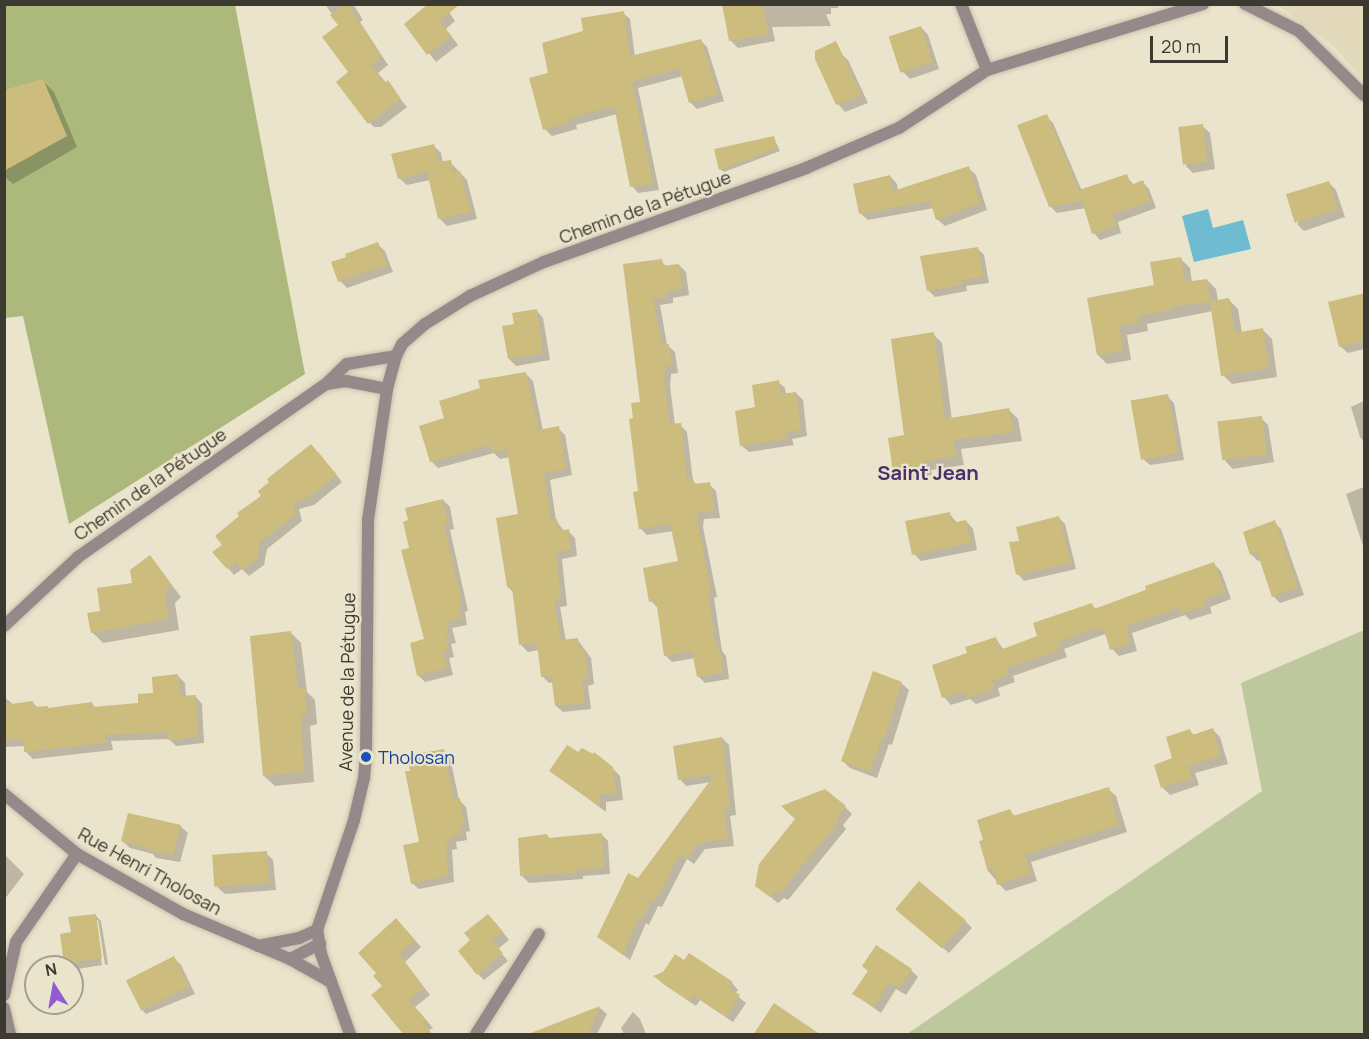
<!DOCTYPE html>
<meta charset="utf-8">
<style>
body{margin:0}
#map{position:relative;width:1369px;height:1039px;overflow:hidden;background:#ebe4cc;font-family:Manrope,sans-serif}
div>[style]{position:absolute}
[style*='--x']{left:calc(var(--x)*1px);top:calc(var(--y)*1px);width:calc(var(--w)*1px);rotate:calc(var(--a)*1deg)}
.built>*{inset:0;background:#e3dabb}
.green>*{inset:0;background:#bec89d}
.forest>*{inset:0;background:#acb87c}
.water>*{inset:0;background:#6fbbd2}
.shadow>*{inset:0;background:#0003}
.building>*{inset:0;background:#ccbc7e;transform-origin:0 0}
.roads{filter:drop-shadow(0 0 2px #c8c2ad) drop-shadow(0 0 2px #c8c2ad)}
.street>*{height:12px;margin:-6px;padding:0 6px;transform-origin:6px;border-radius:6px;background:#95898a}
.dots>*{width:16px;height:16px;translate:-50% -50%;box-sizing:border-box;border:3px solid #ebe4cc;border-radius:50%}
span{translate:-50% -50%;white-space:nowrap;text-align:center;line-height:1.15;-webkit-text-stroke:4.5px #ebe4cc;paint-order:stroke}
.street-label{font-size:18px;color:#3c3930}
.transit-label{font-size:18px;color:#164399}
.left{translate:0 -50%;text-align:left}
.neighbourhood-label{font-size:20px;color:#48306b;font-weight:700}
.frame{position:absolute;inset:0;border:6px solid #3c3930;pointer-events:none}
.north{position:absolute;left:24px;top:955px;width:60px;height:60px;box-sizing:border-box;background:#ebe4cc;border:2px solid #a5a08e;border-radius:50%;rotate:349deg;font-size:16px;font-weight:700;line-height:24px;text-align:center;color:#3c3930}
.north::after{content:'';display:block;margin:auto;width:21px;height:27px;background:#8f5cd4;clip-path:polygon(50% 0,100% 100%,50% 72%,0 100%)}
.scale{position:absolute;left:1150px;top:36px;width:78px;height:27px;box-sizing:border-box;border:3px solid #3c3930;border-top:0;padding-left:8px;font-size:18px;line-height:21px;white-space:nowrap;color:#3c3930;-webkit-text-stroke:4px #ebe4cc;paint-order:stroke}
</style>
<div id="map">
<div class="built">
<i style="clip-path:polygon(1278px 5px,1364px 5px,1364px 80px,1332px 45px)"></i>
</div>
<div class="green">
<i style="clip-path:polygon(1364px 630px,1364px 1034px,907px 1034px,1262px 791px,1241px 683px)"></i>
</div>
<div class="forest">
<i style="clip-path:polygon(4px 5px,235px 5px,305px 374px,69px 524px,23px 316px,5px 318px)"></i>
</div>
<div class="water">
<i style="clip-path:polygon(1208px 209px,1213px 228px,1243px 220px,1251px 249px,1194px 262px,1182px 216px)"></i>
</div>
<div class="shadow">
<i style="clip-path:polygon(325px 4px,353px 4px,363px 20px,360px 22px,388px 65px,378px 73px,407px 107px,381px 127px,374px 127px,366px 119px,350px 73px,340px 26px)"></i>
<i style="clip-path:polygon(725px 4px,838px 4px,838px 8px,831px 8px,831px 14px,826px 14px,831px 26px,772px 27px,775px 41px,738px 48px,731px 41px)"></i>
<i style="clip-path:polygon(445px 6px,455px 21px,446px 29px,458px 45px,436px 62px,407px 24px)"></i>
<i style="clip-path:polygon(623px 13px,630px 19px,635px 57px,700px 40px,707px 47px,724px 101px,697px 109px,690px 102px,683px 76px,638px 88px,659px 190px,638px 193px,632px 186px,617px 114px,576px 125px,577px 129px,552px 136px,545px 129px,550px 74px,585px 32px)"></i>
<i style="clip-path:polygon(921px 27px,928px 35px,939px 69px,910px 79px,903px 72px,891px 37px)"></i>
<i style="clip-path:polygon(840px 53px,848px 60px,868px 103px,845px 112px,838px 104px)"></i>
<i style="clip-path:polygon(43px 81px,54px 92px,77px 147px,13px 184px,4px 176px,4px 88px,10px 90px)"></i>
<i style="clip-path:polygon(1046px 116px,1053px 123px,1082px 191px,1126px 176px,1134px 185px,1143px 182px,1149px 189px,1156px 208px,1118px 222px,1121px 233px,1100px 240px,1094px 233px,1086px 208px,1057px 213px,1051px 207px)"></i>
<i style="clip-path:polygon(1202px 126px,1210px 133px,1215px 169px,1193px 173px,1186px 166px)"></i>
<i style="clip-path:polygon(774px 138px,780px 151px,724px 172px,720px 169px)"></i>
<i style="clip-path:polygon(434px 146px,441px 153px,443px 163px,450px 162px,467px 180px,477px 219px,447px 226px,440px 219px,430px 180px,407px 185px,399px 178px)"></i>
<i style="clip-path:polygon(968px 168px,976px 175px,987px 210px,945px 226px,937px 219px,934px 208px,868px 220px,860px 213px,890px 176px,897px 184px,898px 191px)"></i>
<i style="clip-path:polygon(1328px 182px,1336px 190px,1345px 217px,1304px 231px,1297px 224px)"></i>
<i style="clip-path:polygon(377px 244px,385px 251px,393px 272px,347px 288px,340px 281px)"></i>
<i style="clip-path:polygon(977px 248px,984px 255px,989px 283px,966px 286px,967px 291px,935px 297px,928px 290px)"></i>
<i style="clip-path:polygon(1181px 259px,1190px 268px,1192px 283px,1207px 280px,1216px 289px,1218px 301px,1229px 300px,1238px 309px,1242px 333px,1263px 330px,1272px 339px,1277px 377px,1232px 384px,1223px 375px,1213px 311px,1147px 324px,1148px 331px,1127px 335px,1131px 360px,1107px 364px,1098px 355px,1089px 299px,1156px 287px)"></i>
<i style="clip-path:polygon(661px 261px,667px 267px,679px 265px,686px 272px,689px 295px,673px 298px,673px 303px,660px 305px,667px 345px,675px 352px,678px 373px,671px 374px,670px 386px,675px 425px,680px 425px,687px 432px,693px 481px,697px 485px,709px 484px,716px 491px,720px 518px,704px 519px,703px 527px,717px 597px,714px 598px,722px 651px,726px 656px,729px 679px,705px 683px,698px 676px,695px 658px,672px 662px,665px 655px,658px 608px,651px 601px,679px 563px,673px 531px,647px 535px,640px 528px,635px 419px,641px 404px,625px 265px)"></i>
<i style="clip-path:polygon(536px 310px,543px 318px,550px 360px,516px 366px,509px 359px,516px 325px)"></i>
<i style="clip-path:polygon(1364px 316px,1364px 349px,1348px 353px,1340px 346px)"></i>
<i style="clip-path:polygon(933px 334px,942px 343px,952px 420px,1009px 410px,1018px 419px,1022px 441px,961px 449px,964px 465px,931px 470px,932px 476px,904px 481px,895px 472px)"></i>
<i style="clip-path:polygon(526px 374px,533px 381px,543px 431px,558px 428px,565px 435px,572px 475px,550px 480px,556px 520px,564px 531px,568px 531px,575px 538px,577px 556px,562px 559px,567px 606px,560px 607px,566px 641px,577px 639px,591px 658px,594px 684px,588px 686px,591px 709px,563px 712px,556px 706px,554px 682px,549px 683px,542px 676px,539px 650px,528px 652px,521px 645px,514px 593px,508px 587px,520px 515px,510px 457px,500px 459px,494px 453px,438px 468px,431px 461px,446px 419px)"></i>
<i style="clip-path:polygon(778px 382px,785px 388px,786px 395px,796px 393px,803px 400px,807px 436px,792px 439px,794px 445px,749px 452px,742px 446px,757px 409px)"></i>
<i style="clip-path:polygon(1167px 396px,1174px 403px,1184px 460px,1150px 465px,1142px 458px)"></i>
<i style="clip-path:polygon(1364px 401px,1364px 442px,1360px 437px,1351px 407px)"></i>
<i style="clip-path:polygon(1261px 418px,1268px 425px,1274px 462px,1233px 469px,1225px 461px)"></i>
<i style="clip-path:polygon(318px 452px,342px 482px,314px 505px,299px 509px,302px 521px,267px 549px,264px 565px,249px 576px,242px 569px,234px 575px,228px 568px,224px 545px,271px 482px)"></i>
<i style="clip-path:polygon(1364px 487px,1364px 549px,1346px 494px)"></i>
<i style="clip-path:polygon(443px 500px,450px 507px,454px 529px,450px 530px,468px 611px,465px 612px,467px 625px,452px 628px,456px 643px,451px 644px,454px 657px,449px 658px,453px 675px,425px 682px,418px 675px,426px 640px,411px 549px)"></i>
<i style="clip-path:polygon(949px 513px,957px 523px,966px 521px,973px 529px,977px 550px,921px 561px,914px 554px)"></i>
<i style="clip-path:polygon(1059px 518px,1065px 524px,1076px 569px,1024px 581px,1018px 574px,1020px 542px)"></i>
<i style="clip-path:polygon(1274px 522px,1281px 529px,1304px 595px,1280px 603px,1273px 596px,1261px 560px,1258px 561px,1251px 554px)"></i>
<i style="clip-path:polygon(150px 557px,181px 597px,175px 603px,179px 630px,103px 643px,92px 632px,102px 612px,134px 584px)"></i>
<i style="clip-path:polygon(1214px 564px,1221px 571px,1231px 599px,1210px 607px,1212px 613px,1190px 620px,1185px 615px,1132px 633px,1137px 651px,1119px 656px,1112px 649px,1105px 634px,1064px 649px,1067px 657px,1013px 676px,1015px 682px,998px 688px,1000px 696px,976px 704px,970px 699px,951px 705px,944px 697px,969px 654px,996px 639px,1004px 650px,1039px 636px,1092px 605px,1096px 609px)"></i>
<i style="clip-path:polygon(291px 633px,301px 643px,307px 692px,315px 700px,317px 724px,310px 726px,314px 782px,275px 786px,264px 776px)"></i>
<i style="clip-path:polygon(178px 676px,185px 683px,186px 697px,196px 697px,202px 704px,204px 743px,176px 746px,169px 739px,111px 741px,113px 750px,33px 759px,26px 752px,25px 746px,4px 747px,4px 697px,14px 705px,33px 703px,38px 708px,49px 710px,92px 704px,96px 708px,139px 705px)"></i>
<i style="clip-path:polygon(901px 683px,909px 690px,892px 745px,889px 744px,877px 778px,850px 768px,843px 761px)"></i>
<i style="clip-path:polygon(1213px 730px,1220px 737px,1228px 764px,1195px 773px,1199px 785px,1170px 795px,1162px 787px,1190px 731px,1195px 736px)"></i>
<i style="clip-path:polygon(722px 738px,729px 745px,736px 815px,730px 816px,734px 846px,705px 849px,694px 864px,687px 859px,662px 907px,658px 906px,649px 925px,646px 923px,630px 960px,598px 936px,711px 782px,686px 786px,680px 779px)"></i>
<i style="clip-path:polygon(444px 750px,450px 757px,459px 800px,466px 807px,470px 831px,466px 832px,467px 840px,456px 842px,457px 849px,452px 850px,454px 882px,419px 889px,412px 883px,421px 843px,411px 772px)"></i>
<i style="clip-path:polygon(612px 768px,620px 776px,623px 800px,606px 802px,606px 812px,551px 771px)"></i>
<i style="clip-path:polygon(1108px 789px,1116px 796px,1127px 832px,1031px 862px,1037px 881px,1006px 891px,999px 884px,989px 872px,981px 842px,1010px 811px,1016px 817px)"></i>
<i style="clip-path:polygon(845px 807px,852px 814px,843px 825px,846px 829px,788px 900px,784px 898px,778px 903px,756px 885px)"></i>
<i style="clip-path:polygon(147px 817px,180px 826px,188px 833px,180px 862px,156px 858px,153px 854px,130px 848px,122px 841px)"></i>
<i style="clip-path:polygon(601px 834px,608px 841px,610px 874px,583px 876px,583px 879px,529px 883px,522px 876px,547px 835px,550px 839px)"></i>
<i style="clip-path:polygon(266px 853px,273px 860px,276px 890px,225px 894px,217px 887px)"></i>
<i style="clip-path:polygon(4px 854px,24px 874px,4px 900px)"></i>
<i style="clip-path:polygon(95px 915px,101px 921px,108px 964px,105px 965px,98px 920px,95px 920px,102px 965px,72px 970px,66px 964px,61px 935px,73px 933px)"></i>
<i style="clip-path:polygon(905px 917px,965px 921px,972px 928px,949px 953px)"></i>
<i style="clip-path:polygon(495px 922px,509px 940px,498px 949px,508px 961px,484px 980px,478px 974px)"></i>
<i style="clip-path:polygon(403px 927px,421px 947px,405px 962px,430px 995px,415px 1007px,433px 1028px,429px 1030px,432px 1034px,406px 1034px,384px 986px)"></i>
<i style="clip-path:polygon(174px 958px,181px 965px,195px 994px,146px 1014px,139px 1006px)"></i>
<i style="clip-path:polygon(911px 970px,918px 977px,906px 995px,896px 989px,881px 1013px,854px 994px)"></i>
<i style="clip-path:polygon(664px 973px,732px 983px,738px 990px,735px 994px,746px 1003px,733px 1022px,700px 1000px,696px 1006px,662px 983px,656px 976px)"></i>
<i style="clip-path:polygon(600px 1008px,607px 1014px,597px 1034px,551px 1034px,549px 1027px)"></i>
<i style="clip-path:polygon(633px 1012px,640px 1019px,646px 1034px,624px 1034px,621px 1028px)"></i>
</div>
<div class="building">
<i style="clip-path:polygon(345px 4px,348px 4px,382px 57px,371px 65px,385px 83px,388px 80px,401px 99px,368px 124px,336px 82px,348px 72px,322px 37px,338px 25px,330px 15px)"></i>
<i style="clip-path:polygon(428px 4px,460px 4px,440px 21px,451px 37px,427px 55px,404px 24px)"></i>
<i style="clip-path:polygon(722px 4px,763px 4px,769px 34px,729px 41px)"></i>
<i style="clip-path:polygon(624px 11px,630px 56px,701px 39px,718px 94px,689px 103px,679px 68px,632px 82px,653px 184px,630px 187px,614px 106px,570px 118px,571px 122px,543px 130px,529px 78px,548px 73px,542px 43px,583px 31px,581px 18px)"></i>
<i style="left:921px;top:26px;width:38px;height:34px;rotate:72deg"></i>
<i style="clip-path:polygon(836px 41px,862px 95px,836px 105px,815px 59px,815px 51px)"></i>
<i style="clip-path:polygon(43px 79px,67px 136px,4px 171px,4px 90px)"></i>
<i style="clip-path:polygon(1047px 114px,1079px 190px,1127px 174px,1131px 185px,1143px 180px,1150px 201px,1112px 215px,1116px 226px,1092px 234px,1082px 201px,1049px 207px,1017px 125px)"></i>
<i style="left:1203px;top:124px;width:38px;height:25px;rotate:83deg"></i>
<i style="clip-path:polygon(774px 136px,777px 148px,719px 170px,714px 149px)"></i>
<i style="clip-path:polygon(434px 144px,438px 162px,451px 160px,453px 172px,460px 171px,471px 212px,438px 219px,427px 172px,398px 179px,391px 154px)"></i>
<i style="clip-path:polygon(969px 166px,980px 203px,936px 220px,930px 201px,859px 214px,853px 184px,890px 175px,893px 191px)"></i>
<i style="left:1329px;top:181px;width:30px;height:45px;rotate:73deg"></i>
<i style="clip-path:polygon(378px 242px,387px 265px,338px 282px,331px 262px,346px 257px,345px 254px)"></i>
<i style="clip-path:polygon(978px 247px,983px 277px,961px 280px,962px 285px,927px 291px,920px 256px)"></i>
<i style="clip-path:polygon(1181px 257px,1185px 282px,1207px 279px,1211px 301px,1229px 298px,1235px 333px,1263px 328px,1269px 368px,1221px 376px,1210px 302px,1171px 307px,1171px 310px,1138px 316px,1139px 323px,1119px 326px,1123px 351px,1097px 355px,1087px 298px,1154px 285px,1150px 262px)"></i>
<i style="clip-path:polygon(662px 259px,663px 266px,679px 264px,683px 288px,666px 292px,667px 297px,653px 299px,662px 345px,669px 344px,672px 366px,665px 367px,664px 378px,670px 424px,681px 423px,687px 479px,693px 478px,694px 484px,710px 482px,714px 511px,698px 513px,697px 519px,711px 591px,708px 591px,716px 648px,720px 647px,723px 673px,697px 677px,692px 651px,664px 656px,656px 600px,649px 602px,643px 568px,678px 561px,670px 524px,639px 529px,633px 492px,638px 491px,629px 419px,633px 418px,631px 403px,640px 402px,623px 264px)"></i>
<i style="clip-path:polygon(1365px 293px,1365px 341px,1339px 347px,1328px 302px)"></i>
<i style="clip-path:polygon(537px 309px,543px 353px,508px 359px,502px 326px,514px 324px,512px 313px)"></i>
<i style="clip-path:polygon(934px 332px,945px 419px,1009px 408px,1014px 432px,953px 440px,956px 456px,923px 462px,924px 467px,893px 472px,888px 438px,904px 435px,891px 339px)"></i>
<i style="clip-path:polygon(526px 372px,539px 430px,559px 426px,566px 469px,544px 473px,551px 520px,557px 519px,559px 531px,569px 529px,571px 550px,556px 552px,561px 600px,554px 601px,561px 640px,578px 638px,579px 650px,585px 649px,588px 678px,582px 679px,585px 703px,555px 706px,551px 675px,541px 677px,537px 643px,519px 645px,512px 587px,507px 587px,496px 518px,518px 514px,507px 450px,492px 452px,491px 445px,430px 462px,419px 426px,444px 418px,439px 401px,480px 388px,478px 380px)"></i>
<i style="clip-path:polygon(779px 380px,781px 394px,796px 392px,801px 430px,786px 432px,788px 439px,740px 446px,735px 411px,755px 407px,752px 385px)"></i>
<i style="left:1168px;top:394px;width:60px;height:38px;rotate:80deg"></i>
<i style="left:1262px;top:416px;width:39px;height:45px;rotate:83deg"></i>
<i style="clip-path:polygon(311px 444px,337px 475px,307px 498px,293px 503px,296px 514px,260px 542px,257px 559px,241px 570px,236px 562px,227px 569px,212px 552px,222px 545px,215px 536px,239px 516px,237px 513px,261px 496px,258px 491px,269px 482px,267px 479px)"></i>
<i style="clip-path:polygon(443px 499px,448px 523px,444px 524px,462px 604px,459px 605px,461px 618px,446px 622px,450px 636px,445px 637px,449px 650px,443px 651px,447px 668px,417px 676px,410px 643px,424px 639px,401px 550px,409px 548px,403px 522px,408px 520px,405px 508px)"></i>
<i style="clip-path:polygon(950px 512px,952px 523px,966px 520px,971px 543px,912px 555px,905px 521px)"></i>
<i style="clip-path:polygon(1059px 516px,1071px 563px,1016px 575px,1009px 542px,1019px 541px,1016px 527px)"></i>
<i style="clip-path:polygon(1275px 520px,1298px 588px,1272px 597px,1257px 552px,1250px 555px,1243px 532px)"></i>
<i style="clip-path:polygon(150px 555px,172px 585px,165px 591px,168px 619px,91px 633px,87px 613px,100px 611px,97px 588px,132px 583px,130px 570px)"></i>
<i style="clip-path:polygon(1214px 562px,1225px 592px,1204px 599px,1206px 606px,1181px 614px,1179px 608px,1126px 626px,1131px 643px,1110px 650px,1104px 629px,1100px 631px,1099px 627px,1058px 642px,1060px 650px,1007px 668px,1009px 675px,992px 681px,994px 689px,967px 698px,965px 691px,942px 698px,932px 665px,967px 653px,965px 647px,996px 637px,1000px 650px,1037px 636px,1033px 623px,1092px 603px,1094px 609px,1146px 590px,1145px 586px)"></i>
<i style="clip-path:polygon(291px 631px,298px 688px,305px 688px,307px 714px,301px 716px,304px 772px,263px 776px,250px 636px)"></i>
<i style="clip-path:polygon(873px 671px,902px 682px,885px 738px,882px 738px,870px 772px,841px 761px)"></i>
<i style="clip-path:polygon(178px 674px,180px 696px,196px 695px,198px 737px,168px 740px,168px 732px,105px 735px,107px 743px,24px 752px,24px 739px,4px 740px,4px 705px,33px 701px,34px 707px,48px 706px,48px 708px,92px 702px,93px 707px,138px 703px,138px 694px,153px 693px,152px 677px)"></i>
<i style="clip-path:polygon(1213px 728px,1221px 756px,1188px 766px,1193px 778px,1161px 788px,1154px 765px,1172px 758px,1166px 737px,1190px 729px,1192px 735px)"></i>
<i style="clip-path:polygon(722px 737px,730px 808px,724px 809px,728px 839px,698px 843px,686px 859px,680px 854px,655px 902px,651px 900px,642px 919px,639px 917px,623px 955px,597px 937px,628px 873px,638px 878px,715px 774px,678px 780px,673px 746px)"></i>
<i style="clip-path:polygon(567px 745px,578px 752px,582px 748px,593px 754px,594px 752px,613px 767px,617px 793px,600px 795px,600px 807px,549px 771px)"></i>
<i style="clip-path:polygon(444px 749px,454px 800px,460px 798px,464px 825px,460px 826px,462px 834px,450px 836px,451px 842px,446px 844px,448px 876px,411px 884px,403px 845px,419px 842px,405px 771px,410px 771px,407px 756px)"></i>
<i style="clip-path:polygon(1109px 787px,1118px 825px,1025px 855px,1031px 874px,997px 885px,992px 866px,988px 872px,979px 841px,983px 840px,977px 820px,1010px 809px,1013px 816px)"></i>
<i style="clip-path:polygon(825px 789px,846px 806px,837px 817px,840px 820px,780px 893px,776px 891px,770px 897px,755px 886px,759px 864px,795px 819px,781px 806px)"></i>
<i style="clip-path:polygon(128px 813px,181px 825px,173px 855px,148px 851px,148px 848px,121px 841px)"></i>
<i style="clip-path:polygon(602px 833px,604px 868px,577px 870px,577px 873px,520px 876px,518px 838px,547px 834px,548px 838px)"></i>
<i style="left:267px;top:851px;width:32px;height:55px;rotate:86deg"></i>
<i style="left:919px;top:881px;width:61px;height:37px;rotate:40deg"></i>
<i style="clip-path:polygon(96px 914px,102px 958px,64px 964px,60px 934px,71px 932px,68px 917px)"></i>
<i style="clip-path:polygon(488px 914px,503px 932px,492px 941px,503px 953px,477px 975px,458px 951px,470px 940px,464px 933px)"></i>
<i style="clip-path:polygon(396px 918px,415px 940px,399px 954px,424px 988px,409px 1000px,427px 1021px,424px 1023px,432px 1035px,404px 1035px,371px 995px,382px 986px,373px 976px,376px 973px,358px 953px)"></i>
<i style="clip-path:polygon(876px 945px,912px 969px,899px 989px,889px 983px,874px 1007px,852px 994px,868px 971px,862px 966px)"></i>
<i style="clip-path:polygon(689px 953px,733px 982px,728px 987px,740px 995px,726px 1017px,693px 995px,689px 1001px,653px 976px,663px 972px,675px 954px,684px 960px)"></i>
<i style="left:174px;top:956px;width:34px;height:54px;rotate:63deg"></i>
<i style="clip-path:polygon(774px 1003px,821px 1035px,753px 1035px)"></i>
<i style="clip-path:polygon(600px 1006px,588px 1035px,531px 1035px,531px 1033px)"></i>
</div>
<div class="roads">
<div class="street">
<i style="--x:961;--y:4;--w:71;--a:68.5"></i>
<i style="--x:987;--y:70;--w:226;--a:-17"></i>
<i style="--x:1245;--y:4;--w:60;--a:26.6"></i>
<i style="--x:1299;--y:31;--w:91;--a:44.6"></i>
<i style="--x:387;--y:389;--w:42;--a:-169"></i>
<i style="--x:346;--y:381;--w:20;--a:171"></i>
<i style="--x:326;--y:384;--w:29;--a:-44"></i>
<i style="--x:347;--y:364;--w:50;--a:-9.3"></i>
<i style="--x:4;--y:626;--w:101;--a:-43"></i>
<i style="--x:78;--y:557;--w:302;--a:-34.9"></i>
<i style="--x:4;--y:794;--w:94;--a:39.4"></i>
<i style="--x:77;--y:854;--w:122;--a:29.5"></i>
<i style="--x:183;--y:914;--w:116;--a:22.8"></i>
<i style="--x:290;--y:959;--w:47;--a:29.3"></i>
<i style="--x:258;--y:946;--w:42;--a:-11"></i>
<i style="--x:299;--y:938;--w:20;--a:-24"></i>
<i style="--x:290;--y:959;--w:34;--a:-27"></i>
<i style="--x:4;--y:995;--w:54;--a:-77.2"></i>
<i style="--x:16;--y:942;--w:107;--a:-55.3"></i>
<i style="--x:4;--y:1008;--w:27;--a:77"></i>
<i style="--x:350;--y:1034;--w:85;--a:-109.9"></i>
<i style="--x:321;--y:954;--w:24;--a:-99"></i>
<i style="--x:317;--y:930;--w:116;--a:-71.4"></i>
<i style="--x:354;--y:820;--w:43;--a:-76.6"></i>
<i style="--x:364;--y:778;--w:21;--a:-85"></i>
<i style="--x:366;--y:757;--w:237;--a:-89.5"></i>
<i style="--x:368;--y:520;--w:132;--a:-81.7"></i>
<i style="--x:387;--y:389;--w:34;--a:-75"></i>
<i style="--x:396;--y:356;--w:13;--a:-63"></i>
<i style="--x:402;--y:344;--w:30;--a:-41"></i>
<i style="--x:425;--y:324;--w:53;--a:-31.9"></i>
<i style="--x:470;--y:296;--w:81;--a:-24.7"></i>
<i style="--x:544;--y:262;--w:278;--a:-19.7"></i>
<i style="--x:806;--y:168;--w:101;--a:-23.3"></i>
<i style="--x:899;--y:128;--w:105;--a:-33.4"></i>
<i style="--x:476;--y:1034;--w:118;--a:-57.8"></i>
</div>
</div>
<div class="dots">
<i style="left:366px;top:757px;background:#1a4fb4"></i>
</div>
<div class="street-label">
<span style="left:645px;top:207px;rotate:-20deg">Chemin de la Pétugue</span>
<span style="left:150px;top:484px;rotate:-35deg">Chemin de la Pétugue</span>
<span style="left:347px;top:682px;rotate:-89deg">Avenue de la Pétugue</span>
<span style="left:150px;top:871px;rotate:29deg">Rue Henri Tholosan</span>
</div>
<div class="transit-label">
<span class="left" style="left:378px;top:757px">Tholosan</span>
</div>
<div class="neighbourhood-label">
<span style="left:928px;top:472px">Saint Jean</span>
</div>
<div class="frame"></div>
<div class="north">N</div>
<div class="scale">20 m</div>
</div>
